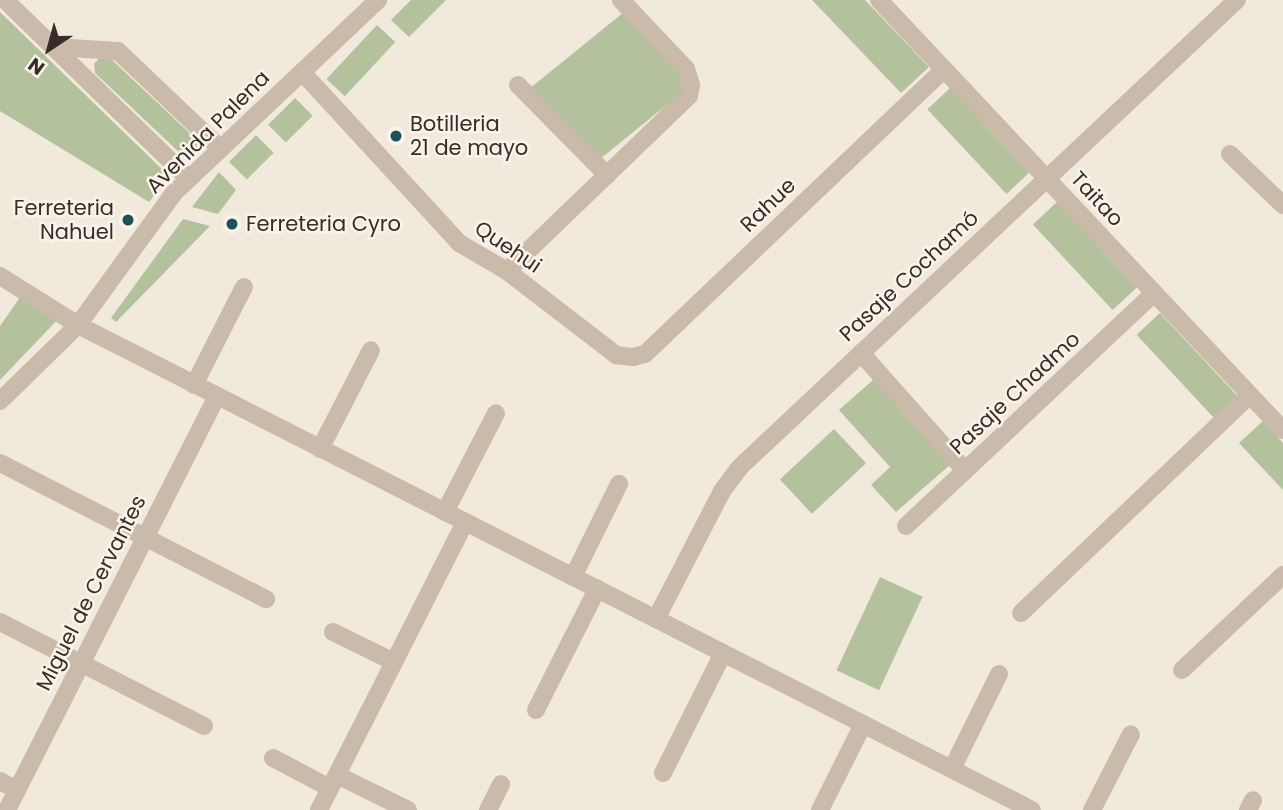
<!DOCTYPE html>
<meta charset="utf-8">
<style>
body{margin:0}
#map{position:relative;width:1283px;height:810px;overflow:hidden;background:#f2e9dd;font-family:Poppins,sans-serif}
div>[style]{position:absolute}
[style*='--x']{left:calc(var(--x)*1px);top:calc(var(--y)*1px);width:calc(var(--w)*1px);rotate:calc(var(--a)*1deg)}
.green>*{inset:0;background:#b3c19d;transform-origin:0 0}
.minor>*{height:18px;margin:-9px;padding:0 9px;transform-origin:9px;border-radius:9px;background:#cabaa9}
.dots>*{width:19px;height:19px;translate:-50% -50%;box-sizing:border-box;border:4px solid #f9f3e9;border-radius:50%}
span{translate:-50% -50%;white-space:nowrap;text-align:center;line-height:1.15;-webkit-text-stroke:5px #f9f3e9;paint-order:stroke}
.poi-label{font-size:21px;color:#372e29}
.left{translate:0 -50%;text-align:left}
.right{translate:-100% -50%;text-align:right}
.street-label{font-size:21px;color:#372e29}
.north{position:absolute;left:14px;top:14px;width:70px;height:70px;-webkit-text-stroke:5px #f9f3e9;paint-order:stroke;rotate:216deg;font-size:19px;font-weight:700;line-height:28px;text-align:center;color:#372e29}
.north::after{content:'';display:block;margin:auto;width:24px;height:32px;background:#372e29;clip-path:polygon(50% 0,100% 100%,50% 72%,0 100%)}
</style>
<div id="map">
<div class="green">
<i style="clip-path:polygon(411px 0,446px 0,409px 37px,391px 20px)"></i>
<i style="clip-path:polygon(812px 0,865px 0,929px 67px,901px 93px)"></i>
<i style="left:629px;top:8px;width:99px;height:133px;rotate:51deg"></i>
<i style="clip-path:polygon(0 12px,169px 176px,149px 202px,0 111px)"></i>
<i style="left:377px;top:25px;width:25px;height:74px;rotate:43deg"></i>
<i style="clip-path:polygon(100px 57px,109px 57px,196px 139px,197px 148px,191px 155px,181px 154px,95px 73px,94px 64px)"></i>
<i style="left:950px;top:88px;width:116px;height:31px;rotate:47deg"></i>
<i style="left:295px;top:98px;width:25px;height:38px;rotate:45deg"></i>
<i style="left:256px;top:135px;width:25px;height:38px;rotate:45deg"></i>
<i style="clip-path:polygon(219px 172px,236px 190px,218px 214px,192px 207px)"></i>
<i style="left:1057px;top:202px;width:117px;height:33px;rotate:47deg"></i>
<i style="clip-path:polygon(183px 219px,210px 226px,116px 322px,111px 318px)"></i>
<i style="clip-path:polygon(23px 293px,61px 316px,0 380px,0 326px)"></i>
<i style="left:1160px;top:313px;width:117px;height:32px;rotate:47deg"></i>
<i style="clip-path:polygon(874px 379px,951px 464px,896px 512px,871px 485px,890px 467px,839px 410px)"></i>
<i style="clip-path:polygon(1263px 421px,1283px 443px,1283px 490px,1239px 443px)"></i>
<i style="left:834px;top:429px;width:47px;height:74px;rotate:47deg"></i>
<i style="left:880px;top:577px;width:47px;height:103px;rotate:25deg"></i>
</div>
<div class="minor">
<i style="--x:5;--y:0;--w:255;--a:44.2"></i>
<i style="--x:879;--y:0;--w:590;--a:46.79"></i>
<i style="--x:54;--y:47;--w:64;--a:3.6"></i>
<i style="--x:118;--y:51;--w:141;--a:43.6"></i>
<i style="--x:302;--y:72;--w:232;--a:47.4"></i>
<i style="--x:459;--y:243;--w:56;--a:30.3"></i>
<i style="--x:507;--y:271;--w:138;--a:37.6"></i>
<i style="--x:616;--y:355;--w:17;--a:7"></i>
<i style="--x:633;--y:357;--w:12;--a:-14"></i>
<i style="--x:645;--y:354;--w:413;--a:-43.6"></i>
<i style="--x:518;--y:85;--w:127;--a:45.3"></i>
<i style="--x:1230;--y:154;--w:74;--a:43.9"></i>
<i style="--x:507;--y:271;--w:252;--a:-43.9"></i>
<i style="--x:689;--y:96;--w:11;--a:-80"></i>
<i style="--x:691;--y:85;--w:17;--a:-107"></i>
<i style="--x:686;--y:69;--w:95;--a:-133.3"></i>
<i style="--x:0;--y:276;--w:92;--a:32.1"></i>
<i style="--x:78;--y:325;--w:1070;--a:26.95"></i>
<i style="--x:861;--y:353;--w:157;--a:48.4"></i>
<i style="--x:194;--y:385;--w:110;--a:-63"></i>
<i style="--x:0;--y:401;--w:109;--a:-44.3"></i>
<i style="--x:78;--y:325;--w:163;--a:-54"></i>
<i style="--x:174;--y:193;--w:281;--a:-43.4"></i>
<i style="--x:320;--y:449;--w:111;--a:-62.7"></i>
<i style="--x:0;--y:463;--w:299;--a:27.1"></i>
<i style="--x:445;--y:512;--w:111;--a:-62.7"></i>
<i style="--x:906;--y:526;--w:340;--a:-43.2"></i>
<i style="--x:573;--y:577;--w:104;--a:-63.7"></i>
<i style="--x:1021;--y:613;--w:316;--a:-43.6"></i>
<i style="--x:656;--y:619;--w:144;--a:-62.7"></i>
<i style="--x:722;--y:491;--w:30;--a:-53"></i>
<i style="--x:740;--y:467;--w:682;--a:-43.22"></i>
<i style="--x:0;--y:622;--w:229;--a:27"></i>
<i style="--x:333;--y:632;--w:68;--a:26.2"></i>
<i style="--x:1182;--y:670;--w:139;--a:-43.2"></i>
<i style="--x:536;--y:710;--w:136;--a:-63.2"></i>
<i style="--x:273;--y:758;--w:64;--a:27.8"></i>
<i style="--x:952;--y:769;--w:106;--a:-63.7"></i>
<i style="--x:663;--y:773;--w:134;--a:-63.4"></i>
<i style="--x:337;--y:775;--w:79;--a:26.2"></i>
<i style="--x:0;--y:781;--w:19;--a:28"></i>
<i style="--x:7;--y:810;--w:464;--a:-63.1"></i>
<i style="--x:319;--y:810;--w:323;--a:-63.1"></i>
<i style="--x:488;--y:810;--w:29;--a:-63"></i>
<i style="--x:820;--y:810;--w:96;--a:-63.4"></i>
<i style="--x:1092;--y:810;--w:85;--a:-62.8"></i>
<i style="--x:1248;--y:810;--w:11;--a:-63"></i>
</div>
<div class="dots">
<i style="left:396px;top:136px;background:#1f5158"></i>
<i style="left:128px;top:220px;background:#1f5158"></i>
<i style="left:232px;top:224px;background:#1f5158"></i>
</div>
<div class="poi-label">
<span class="left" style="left:410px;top:136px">Botilleria<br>21 de mayo</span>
<span class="right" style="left:114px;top:220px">Ferreteria<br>Nahuel</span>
<span class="left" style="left:246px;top:224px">Ferreteria Cyro</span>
</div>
<div class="street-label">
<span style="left:208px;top:132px;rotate:-45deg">Avenida Palena</span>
<span style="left:1097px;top:199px;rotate:47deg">Taitao</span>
<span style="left:768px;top:205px;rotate:-44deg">Rahue</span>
<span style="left:508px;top:247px;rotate:34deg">Quehui</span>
<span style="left:909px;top:276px;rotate:-43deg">Pasaje Cochamó</span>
<span style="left:1015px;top:393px;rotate:-43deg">Pasaje Chadmo</span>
<span style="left:91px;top:593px;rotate:-63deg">Miguel de Cervantes</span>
</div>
<div class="north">N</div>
</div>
